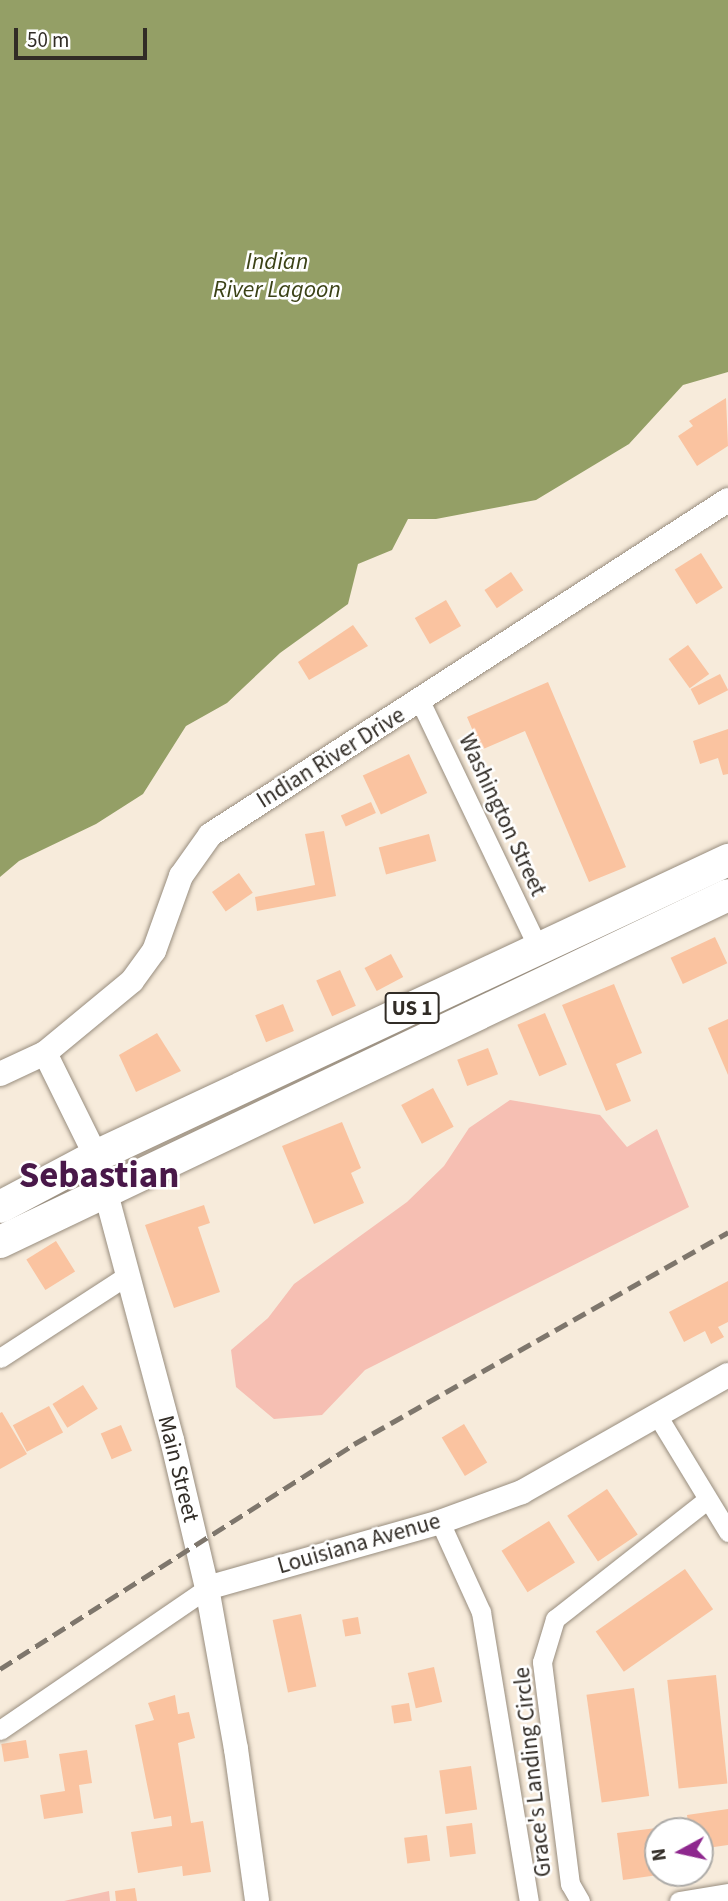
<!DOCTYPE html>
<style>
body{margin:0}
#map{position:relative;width:728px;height:1901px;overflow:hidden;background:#f7ebdb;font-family:"Source Sans 3",sans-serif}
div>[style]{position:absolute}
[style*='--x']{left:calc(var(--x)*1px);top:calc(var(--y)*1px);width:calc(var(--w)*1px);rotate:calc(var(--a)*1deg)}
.green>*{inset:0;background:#f6bfb3}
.water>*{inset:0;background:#949f66}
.building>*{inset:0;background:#fac3a0;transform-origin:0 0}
.roads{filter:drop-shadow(0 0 2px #988d7e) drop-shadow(0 0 2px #988d7e)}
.minor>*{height:19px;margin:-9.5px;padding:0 9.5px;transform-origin:9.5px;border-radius:9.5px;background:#fff}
.tertiary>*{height:24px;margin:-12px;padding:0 12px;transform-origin:12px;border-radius:12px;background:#fff}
.primary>*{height:32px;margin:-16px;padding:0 16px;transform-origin:16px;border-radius:16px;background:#fff}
.rail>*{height:5px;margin-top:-2.5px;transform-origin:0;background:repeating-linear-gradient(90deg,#7e766c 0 14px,transparent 0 21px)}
span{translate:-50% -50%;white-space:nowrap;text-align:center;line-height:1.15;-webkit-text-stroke:5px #fff;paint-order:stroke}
.shield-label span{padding:2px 5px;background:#fff;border:2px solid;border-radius:5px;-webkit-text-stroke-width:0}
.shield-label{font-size:21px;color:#312c26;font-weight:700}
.street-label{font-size:23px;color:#312c26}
.water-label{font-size:24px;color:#3b4216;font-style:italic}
.town-label{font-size:37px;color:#491849;font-weight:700}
.north{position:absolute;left:644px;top:1817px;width:70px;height:70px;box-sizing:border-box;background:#fff;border:2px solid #adaba8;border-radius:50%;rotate:262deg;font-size:19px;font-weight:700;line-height:28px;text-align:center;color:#312c26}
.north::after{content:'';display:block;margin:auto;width:24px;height:32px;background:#8e288e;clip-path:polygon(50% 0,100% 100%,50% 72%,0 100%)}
.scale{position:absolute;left:14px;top:28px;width:133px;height:32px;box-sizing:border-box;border:4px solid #312c26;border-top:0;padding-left:9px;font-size:21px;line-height:24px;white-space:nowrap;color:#312c26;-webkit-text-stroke:5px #fff;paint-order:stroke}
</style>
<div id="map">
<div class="green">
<i style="clip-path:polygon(510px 1100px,600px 1115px,627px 1147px,657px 1129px,689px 1207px,365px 1370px,322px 1415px,274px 1419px,236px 1387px,231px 1350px,268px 1318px,294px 1284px,407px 1202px,444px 1166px,469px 1128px)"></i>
<i style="clip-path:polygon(109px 1891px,110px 1901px,64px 1901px)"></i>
</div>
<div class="water">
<i style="clip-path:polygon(0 0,728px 0,728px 372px,683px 385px,629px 444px,536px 500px,436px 519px,408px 519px,392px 550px,358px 564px,348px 604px,280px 653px,227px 703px,186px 726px,143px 794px,96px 824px,19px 861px,0 877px)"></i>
</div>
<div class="building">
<i style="clip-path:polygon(726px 398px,728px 446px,697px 466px,678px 436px,693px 426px,689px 421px)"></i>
<i style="left:701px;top:553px;width:41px;height:31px;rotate:58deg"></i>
<i style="left:511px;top:572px;width:22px;height:32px;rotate:56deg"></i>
<i style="left:446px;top:600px;width:30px;height:36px;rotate:60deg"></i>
<i style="clip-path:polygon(353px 625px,368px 646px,309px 680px,298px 662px)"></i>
<i style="left:688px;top:645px;width:36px;height:24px;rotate:54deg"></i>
<i style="left:720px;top:674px;width:18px;height:33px;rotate:63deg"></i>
<i style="clip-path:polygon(548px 682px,626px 867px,589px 882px,525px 731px,481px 750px,467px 717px)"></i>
<i style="clip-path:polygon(728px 729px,728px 774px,723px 775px,718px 758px,700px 764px,693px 741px)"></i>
<i style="left:409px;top:754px;width:43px;height:51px;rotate:65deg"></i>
<i style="left:371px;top:802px;width:12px;height:33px;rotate:66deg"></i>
<i style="clip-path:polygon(324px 831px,336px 896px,257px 911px,255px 897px,315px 885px,305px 834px)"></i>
<i style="left:429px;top:834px;width:28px;height:52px;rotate:75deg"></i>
<i style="left:239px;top:873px;width:24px;height:33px;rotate:55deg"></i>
<i style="left:715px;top:937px;width:29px;height:49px;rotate:65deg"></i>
<i style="left:391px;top:954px;width:26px;height:30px;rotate:62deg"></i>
<i style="left:340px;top:970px;width:39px;height:26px;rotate:66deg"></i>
<i style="clip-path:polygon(614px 984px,642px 1053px,616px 1064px,631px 1101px,606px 1111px,562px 1005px)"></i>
<i style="left:283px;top:1004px;width:29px;height:30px;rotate:68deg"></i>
<i style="left:545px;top:1013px;width:56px;height:30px;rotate:67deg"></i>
<i style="clip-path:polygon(728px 1019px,728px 1075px,708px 1028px)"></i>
<i style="clip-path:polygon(157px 1033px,181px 1071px,136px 1092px,119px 1055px)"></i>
<i style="left:488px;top:1048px;width:28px;height:33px;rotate:69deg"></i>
<i style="left:433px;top:1088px;width:44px;height:36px;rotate:62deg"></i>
<i style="clip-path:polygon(342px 1122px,361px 1168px,351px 1173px,364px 1203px,314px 1224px,282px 1146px)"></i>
<i style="clip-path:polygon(204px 1205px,210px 1223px,198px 1227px,220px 1292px,174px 1308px,145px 1225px)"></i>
<i style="left:56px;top:1241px;width:36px;height:35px;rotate:58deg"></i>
<i style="clip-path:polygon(728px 1281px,728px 1322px,718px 1327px,724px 1337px,711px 1344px,705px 1331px,684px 1342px,669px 1312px)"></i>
<i style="left:83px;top:1385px;width:28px;height:36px;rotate:58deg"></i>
<i style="left:49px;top:1406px;width:30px;height:41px;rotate:62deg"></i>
<i style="clip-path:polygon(2px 1412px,27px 1454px,0 1469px,0 1413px)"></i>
<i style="left:464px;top:1424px;width:45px;height:26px;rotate:59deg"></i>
<i style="left:121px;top:1425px;width:28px;height:22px;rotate:67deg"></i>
<i style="left:607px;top:1489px;width:55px;height:48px;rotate:56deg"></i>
<i style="left:549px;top:1521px;width:49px;height:56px;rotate:58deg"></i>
<i style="left:685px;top:1569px;width:49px;height:109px;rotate:55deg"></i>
<i style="left:301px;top:1614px;width:74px;height:29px;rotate:78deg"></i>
<i style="left:358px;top:1617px;width:17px;height:16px;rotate:80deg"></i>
<i style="left:434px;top:1667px;width:36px;height:27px;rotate:77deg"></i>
<i style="left:716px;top:1675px;width:109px;height:49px;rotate:84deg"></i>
<i style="left:634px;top:1688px;width:109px;height:48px;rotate:82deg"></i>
<i style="clip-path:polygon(175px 1695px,178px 1714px,189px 1712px,195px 1738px,178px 1743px,191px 1823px,203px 1821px,211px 1872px,183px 1876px,182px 1866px,138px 1873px,131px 1832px,172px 1826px,171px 1816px,154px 1819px,135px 1725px,154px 1720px,148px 1703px)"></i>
<i style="left:409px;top:1703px;width:18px;height:18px;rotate:81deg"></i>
<i style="left:26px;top:1740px;width:18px;height:25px;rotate:81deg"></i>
<i style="clip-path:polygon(87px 1750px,92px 1783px,79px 1785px,83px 1813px,44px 1819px,40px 1795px,65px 1791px,59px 1754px)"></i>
<i style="left:471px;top:1766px;width:44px;height:32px;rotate:82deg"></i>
<i style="clip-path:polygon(728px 1809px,728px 1845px,700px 1849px,700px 1831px,689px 1831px,687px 1815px)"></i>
<i style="left:472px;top:1823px;width:31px;height:26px;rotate:83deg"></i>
<i style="clip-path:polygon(672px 1826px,673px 1831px,658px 1831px,658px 1875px,623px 1880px,617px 1833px)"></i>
<i style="left:427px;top:1835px;width:26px;height:23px;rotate:83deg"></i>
<i style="clip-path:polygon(135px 1888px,137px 1901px,116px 1901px,115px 1891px)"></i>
</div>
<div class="roads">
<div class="minor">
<i style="--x:420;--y:701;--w:275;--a:64.4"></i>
<i style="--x:0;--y:1358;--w:153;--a:-33"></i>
<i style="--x:657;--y:1415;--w:137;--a:58.7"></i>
<i style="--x:440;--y:1522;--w:99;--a:65.5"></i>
<i style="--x:481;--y:1612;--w:293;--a:80.6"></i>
<i style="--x:0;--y:1730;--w:251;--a:-34.4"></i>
<i style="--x:580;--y:1901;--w:20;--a:-120"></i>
<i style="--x:570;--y:1884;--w:224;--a:-97.2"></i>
<i style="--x:542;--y:1662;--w:45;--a:-73.2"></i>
<i style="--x:555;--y:1619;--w:193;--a:-38.1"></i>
<i style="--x:679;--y:1901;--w:50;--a:-9.3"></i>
</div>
<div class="tertiary">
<i style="--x:45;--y:1053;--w:115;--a:63.7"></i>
<i style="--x:96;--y:1156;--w:294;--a:75"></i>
<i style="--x:172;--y:1440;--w:152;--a:76.7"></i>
<i style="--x:207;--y:1588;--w:164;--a:79.8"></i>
<i style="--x:236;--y:1749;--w:153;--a:82.1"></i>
<i style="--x:0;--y:1074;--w:50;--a:-25"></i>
<i style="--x:45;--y:1053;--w:113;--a:-39.6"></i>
<i style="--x:132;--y:981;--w:37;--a:-54"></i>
<i style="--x:154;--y:951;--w:80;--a:-70.2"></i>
<i style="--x:181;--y:876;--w:50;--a:-54.7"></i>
<i style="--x:210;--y:835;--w:617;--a:-32.89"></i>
<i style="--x:207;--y:1588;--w:242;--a:-15.8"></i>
<i style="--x:440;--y:1522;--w:87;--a:-20.1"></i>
<i style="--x:522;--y:1492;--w:237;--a:-29.6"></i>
</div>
<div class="primary">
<i style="--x:0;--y:1207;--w:109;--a:-28"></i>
<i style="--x:96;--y:1156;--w:698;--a:-25.1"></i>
<i style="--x:0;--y:1242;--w:806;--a:-25.48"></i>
</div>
</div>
<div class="rail">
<i style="--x:0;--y:1669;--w:419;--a:-32.4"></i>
<i style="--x:354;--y:1444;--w:430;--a:-29.5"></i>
</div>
<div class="shield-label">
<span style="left:412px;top:1008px">US 1</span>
</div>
<div class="street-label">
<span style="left:331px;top:758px;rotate:-32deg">Indian River Drive</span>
<span style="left:502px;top:815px;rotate:65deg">Washington Street</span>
<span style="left:178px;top:1469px;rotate:76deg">Main Street</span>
<span style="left:359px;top:1544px;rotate:-16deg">Louisiana Avenue</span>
<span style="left:533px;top:1772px;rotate:-96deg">Grace's Landing Circle</span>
</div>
<div class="water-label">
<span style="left:277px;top:276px">Indian<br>River Lagoon</span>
</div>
<div class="town-label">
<span style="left:99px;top:1176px">Sebastian</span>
</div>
<div class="north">N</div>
<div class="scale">50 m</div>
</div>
